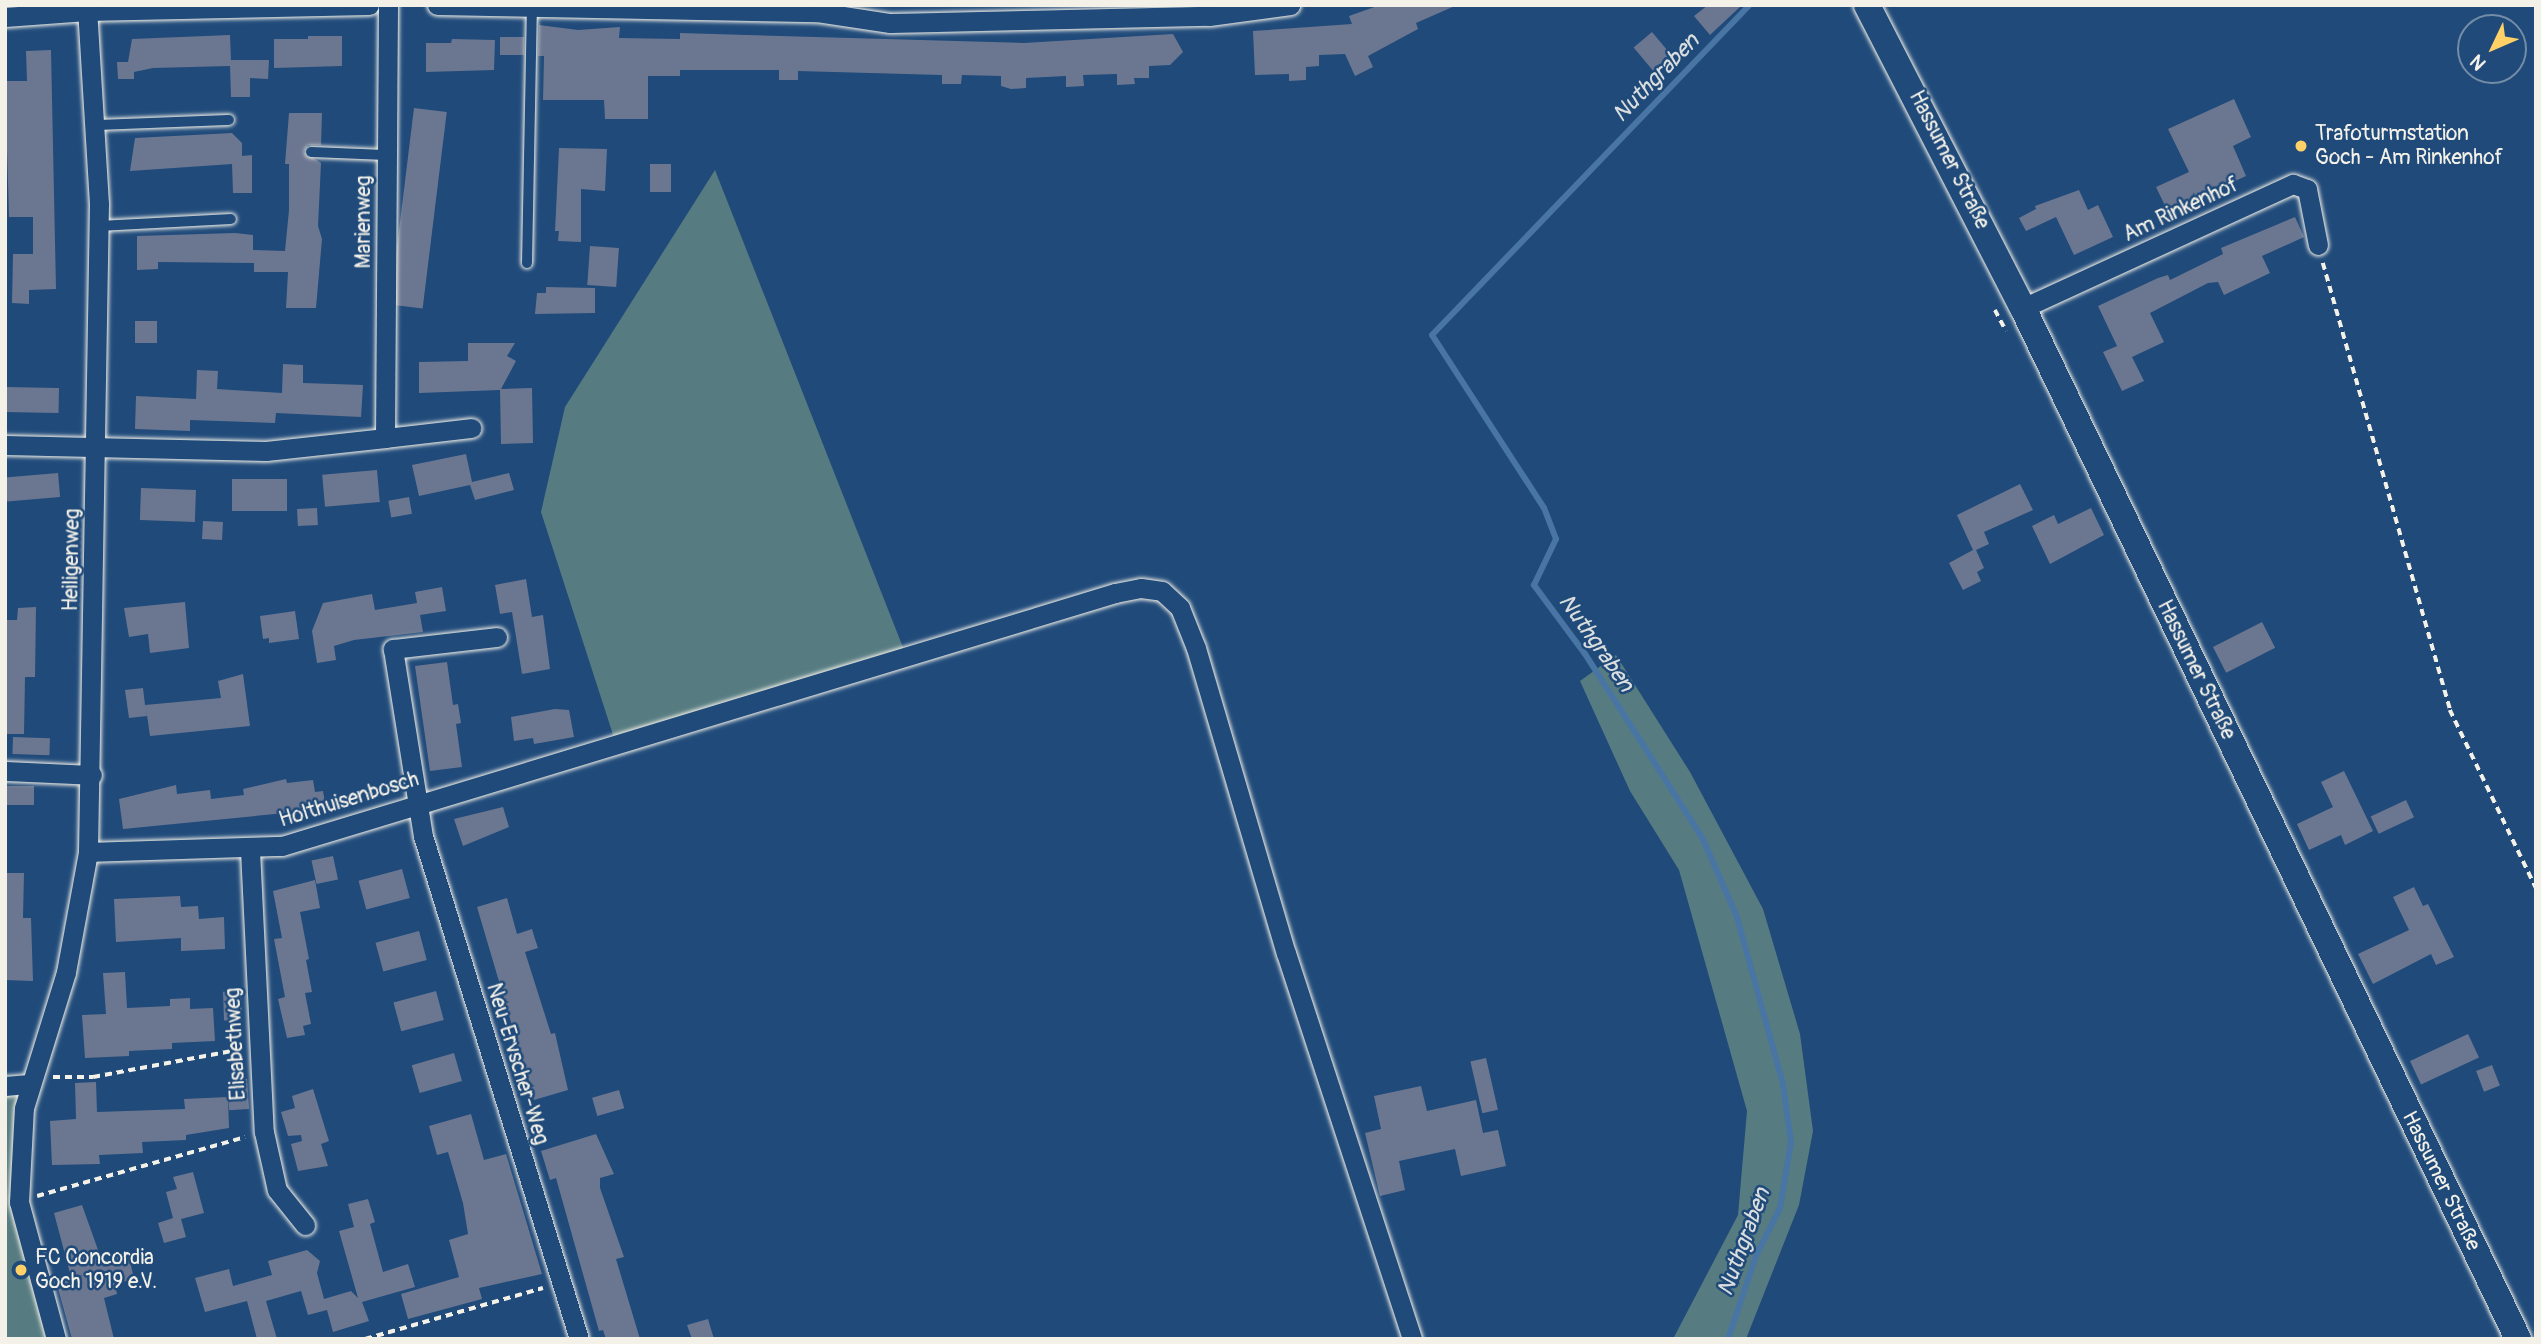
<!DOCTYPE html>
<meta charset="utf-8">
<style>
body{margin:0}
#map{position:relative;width:2541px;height:1344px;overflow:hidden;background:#1f4a7a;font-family:Pangolin,sans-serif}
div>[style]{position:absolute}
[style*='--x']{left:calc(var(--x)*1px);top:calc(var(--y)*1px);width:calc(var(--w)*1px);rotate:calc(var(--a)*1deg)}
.green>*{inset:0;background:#567c82}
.stream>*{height:6px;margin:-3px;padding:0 3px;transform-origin:3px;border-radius:3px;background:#4875a3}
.building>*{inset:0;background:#6b7791;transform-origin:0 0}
.path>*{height:3.5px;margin-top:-1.75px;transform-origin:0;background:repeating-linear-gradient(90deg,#f4f1e8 0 7px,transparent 0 12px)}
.roads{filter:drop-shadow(0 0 2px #f4f1e8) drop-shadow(0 0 2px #f4f1e8)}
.lane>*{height:10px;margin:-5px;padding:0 5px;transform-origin:5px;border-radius:5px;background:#1f4a7a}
.street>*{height:19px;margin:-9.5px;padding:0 9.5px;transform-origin:9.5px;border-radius:9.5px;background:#1f4a7a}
.secondary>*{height:26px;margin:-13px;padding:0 13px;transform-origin:13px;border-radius:13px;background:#1f4a7a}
.dots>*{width:19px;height:19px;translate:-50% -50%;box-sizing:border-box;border:4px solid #1f4a7a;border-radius:50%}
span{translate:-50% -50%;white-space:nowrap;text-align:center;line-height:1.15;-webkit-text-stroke:5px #1f4a7a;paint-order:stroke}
.poi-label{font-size:21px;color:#f4f1e8}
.left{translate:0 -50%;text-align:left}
.street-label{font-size:21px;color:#f4f1e8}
.water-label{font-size:23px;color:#dadede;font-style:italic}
.frame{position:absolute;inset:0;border:7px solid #f4f1e8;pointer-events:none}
.north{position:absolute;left:2457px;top:14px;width:70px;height:70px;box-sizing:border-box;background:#1f4a7a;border:2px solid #748da6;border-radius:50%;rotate:226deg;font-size:19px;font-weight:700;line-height:28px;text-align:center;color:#f4f1e8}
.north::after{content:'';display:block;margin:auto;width:24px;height:32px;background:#ffd166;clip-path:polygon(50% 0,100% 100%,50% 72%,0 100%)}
</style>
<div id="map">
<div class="green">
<i style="clip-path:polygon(715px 170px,906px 655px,617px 747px,541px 512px,565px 407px)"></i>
<i style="clip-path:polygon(1616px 655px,1690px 772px,1763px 909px,1800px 1034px,1813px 1131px,1799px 1205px,1746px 1339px,1673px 1339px,1738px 1215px,1747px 1111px,1679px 870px,1630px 791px,1580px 681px)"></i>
<i style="clip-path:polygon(29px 1084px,19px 1202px,56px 1339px,5px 1339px,5px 1086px)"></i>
</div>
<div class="stream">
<i style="--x:1728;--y:1339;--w:88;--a:-71.4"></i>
<i style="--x:1756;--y:1256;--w:54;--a:-63.4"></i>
<i style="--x:1780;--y:1208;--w:67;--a:-80.5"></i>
<i style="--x:1791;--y:1142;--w:59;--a:-97.9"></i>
<i style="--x:1783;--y:1084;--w:173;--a:-105.4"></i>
<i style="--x:1737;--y:917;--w:85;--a:-113.6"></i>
<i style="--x:1703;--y:839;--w:219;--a:-122.5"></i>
<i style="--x:1585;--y:654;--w:86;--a:-126.5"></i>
<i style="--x:1534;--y:585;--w:51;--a:-64.4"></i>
<i style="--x:1556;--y:539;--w:33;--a:-111"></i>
<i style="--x:1544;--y:508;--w:206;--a:-122.9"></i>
<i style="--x:1432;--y:335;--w:458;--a:-46.1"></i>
</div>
<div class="building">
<i style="clip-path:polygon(1380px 5px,1457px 5px,1416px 23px,1418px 29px,1368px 56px,1373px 67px,1355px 76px,1345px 54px,1319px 55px,1319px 66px,1306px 67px,1306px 80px,1289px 81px,1289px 74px,1255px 75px,1253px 31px,1352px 24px,1349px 16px)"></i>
<i style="clip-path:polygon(1708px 5px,1742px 5px,1710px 35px,1694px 16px)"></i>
<i style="clip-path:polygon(539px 25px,578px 30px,620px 27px,619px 38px,680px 39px,680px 33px,1024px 43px,1173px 34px,1183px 52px,1170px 65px,1149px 66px,1149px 78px,1134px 78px,1135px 84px,1117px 85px,1117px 74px,1083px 75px,1084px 86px,1066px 87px,1066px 76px,1026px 78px,1026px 88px,1011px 89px,1001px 86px,1001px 76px,962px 75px,961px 84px,942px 84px,942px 75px,798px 71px,798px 80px,779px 80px,779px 70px,680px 70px,680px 76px,648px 76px,648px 119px,605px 119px,604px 100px,543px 100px,544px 56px,538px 56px)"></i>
<i style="left:1652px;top:32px;width:30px;height:24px;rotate:50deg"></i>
<i style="clip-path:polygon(230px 35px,231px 60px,269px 60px,268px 79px,250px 78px,250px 97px,231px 97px,230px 66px,153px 68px,134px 72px,134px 79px,118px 79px,117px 62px,128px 62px,132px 39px)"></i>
<i style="clip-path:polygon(308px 36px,342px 36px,342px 66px,274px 68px,274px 39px,308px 39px)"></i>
<i style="left:500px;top:37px;width:24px;height:18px"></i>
<i style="clip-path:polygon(452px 39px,495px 40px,494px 70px,426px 72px,426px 43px,451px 43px)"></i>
<i style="clip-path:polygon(51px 50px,56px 289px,29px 290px,29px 304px,12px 303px,13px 254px,33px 254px,33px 217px,9px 217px,5px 81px,27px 81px,26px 51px)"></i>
<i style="clip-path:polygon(2234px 99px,2251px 137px,2233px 146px,2246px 176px,2168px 212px,2156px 187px,2189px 172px,2168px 129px)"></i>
<i style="left:414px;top:108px;width:33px;height:198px;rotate:7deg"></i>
<i style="clip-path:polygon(289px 113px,322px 113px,321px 145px,308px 145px,304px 152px,321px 163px,318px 226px,322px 239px,316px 308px,286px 308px,288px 272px,254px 272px,254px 263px,158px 262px,158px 269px,137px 270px,137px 236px,235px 233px,253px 235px,253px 250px,285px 251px,289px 210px,289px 164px,285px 164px)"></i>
<i style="clip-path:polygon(232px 133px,242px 143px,242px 156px,252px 155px,252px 193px,233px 193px,232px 164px,130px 171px,135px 138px)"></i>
<i style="clip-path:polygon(559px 148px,607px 149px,605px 191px,581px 189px,581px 242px,558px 241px,559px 231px,555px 231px)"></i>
<i style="left:650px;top:164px;width:21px;height:28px"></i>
<i style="clip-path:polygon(2079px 190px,2088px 210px,2098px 205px,2113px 237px,2074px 255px,2056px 217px,2026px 231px,2019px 218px,2036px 209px,2035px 206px)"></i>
<i style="clip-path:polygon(2295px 217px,2304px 237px,2262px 256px,2270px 273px,2224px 295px,2218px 282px,2208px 283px,2150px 313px,2164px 342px,2132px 357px,2144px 381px,2122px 391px,2103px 352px,2117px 346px,2098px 306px,2158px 278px,2168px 275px,2170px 280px,2223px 254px,2221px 248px)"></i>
<i style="left:590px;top:246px;width:29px;height:39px;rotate:4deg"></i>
<i style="clip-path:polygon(546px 287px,595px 288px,595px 313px,535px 314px,537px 293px,546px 293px)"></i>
<i style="left:157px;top:321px;width:22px;height:22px;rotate:90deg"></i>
<i style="clip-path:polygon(468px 343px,515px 343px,507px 356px,516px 361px,501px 389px,532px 388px,533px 443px,501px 444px,500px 390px,419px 393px,419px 362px,468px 361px)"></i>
<i style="clip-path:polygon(283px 364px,303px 365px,303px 383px,363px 385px,361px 417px,276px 413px,275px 423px,190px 420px,190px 431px,135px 429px,136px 396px,196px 399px,197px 370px,218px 371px,217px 389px,282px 393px)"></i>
<i style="left:5px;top:387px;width:54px;height:25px;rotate:1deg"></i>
<i style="clip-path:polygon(466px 454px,472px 482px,509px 473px,514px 490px,475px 500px,470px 485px,419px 496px,412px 465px)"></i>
<i style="left:377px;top:470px;width:32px;height:55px;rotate:85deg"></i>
<i style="left:58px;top:473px;width:24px;height:53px;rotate:85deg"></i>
<i style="left:232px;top:479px;width:55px;height:32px"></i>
<i style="clip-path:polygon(2020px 484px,2033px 510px,1984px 532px,1989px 544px,1976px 550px,1984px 568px,1977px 572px,1981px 581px,1963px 590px,1949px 563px,1973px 550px,1957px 515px)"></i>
<i style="left:141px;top:488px;width:55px;height:32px;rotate:2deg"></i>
<i style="left:409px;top:497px;width:17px;height:21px;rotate:80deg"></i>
<i style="left:317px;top:508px;width:17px;height:20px;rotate:87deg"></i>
<i style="clip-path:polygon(2091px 508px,2104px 535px,2050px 564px,2032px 526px,2054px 515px,2058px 524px)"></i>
<i style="left:203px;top:521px;width:20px;height:18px;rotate:3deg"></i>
<i style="clip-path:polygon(526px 579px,532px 617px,543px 615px,550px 669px,522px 674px,512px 612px,500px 614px,495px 585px)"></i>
<i style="clip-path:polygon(442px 587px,446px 611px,420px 615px,423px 632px,354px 640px,334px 646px,336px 660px,317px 663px,312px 631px,323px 603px,372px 594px,375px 610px,417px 603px,415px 592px)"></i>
<i style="clip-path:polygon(185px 602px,189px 648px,150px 653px,148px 634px,129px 637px,124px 608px)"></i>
<i style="clip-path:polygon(36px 607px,35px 677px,25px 677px,24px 734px,5px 734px,6px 620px,17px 620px,18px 608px)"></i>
<i style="clip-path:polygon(295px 611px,299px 639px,269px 643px,269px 638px,263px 639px,260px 616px)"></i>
<i style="left:2262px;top:622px;width:29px;height:55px;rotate:63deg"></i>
<i style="clip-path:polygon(447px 662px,453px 705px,458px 704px,461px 723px,456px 724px,462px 767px,430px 771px,415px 666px)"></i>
<i style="clip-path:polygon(243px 674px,250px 726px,150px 736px,146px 708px,147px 716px,129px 718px,125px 690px,143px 688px,145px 705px,221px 698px,218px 681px)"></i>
<i style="clip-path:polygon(555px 709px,569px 710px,574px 737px,534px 744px,533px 738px,514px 741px,511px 717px)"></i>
<i style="left:13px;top:737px;width:37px;height:17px;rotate:2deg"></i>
<i style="clip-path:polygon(2344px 771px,2373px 831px,2345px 845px,2341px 835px,2309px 850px,2297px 824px,2333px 807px,2321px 782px)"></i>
<i style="clip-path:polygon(286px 779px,287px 783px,313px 780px,315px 792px,323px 791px,326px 809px,123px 829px,119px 799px,176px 785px,177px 794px,210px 790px,211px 799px,244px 795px,243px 789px)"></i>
<i style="left:5px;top:786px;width:29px;height:19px"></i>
<i style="left:2406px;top:800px;width:19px;height:39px;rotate:65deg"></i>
<i style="clip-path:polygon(503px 807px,509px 827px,463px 846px,454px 819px)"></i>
<i style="left:333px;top:856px;width:24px;height:22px;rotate:78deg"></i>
<i style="left:402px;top:869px;width:30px;height:45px;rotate:75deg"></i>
<i style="clip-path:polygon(5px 873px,24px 873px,23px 918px,31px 918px,33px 981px,5px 980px)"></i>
<i style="clip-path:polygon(315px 880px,320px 908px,300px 912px,309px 959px,306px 960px,312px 992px,305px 993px,311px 1024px,303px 1026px,305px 1035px,287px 1038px,278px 999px,285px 997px,274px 939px,282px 938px,273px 891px)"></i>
<i style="clip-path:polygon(2414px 887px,2423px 906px,2428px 904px,2454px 957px,2436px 965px,2431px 954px,2373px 984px,2358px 954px,2409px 930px,2393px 897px)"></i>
<i style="clip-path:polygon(180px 896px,181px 907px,198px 906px,199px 919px,224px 917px,225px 949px,181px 951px,181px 938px,116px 942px,114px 899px)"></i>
<i style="clip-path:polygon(507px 898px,517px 934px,532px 929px,535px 939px,538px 948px,525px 952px,551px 1034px,555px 1033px,568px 1090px,534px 1100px,477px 907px)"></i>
<i style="left:419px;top:931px;width:30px;height:45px;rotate:75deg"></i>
<i style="clip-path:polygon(125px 972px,127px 1008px,170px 1006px,170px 999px,190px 998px,190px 1009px,213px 1008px,215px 1041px,172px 1043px,172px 1049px,129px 1051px,129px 1056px,85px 1058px,82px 1015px,106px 1014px,103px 973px)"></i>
<i style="left:241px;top:991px;width:29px;height:18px;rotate:88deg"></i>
<i style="left:436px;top:991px;width:30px;height:44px;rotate:75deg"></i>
<i style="left:2468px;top:1034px;width:26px;height:64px;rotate:65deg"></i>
<i style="left:454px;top:1053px;width:29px;height:44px;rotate:74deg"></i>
<i style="left:1486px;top:1058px;width:53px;height:16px;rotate:77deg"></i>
<i style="left:2492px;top:1065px;width:22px;height:17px;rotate:69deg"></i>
<i style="left:247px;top:1079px;width:30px;height:20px;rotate:86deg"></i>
<i style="clip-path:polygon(96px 1082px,97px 1112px,185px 1109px,184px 1099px,228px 1097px,229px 1128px,186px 1135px,186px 1140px,142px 1142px,143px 1153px,99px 1155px,100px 1164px,52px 1165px,50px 1121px,76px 1119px,75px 1083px)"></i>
<i style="clip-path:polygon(1421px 1086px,1427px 1111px,1476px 1100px,1483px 1133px,1498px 1130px,1506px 1166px,1461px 1176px,1455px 1149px,1399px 1161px,1405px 1190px,1380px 1196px,1365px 1133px,1381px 1129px,1374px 1096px)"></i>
<i style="clip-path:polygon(313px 1089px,329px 1141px,321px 1144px,328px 1166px,298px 1171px,291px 1144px,302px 1141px,301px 1135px,288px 1136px,281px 1112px,295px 1108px,292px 1096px)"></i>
<i style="left:619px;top:1090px;width:19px;height:28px;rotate:74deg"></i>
<i style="clip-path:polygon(471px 1114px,484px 1160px,506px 1154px,542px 1274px,479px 1288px,482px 1299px,408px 1319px,401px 1294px,459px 1277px,449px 1240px,468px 1234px,463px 1203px,448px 1152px,437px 1155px,429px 1126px)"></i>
<i style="clip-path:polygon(596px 1134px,614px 1174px,600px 1178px,600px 1188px,624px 1257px,616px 1259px,640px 1339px,606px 1339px,603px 1330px,599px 1331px,556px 1178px,550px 1180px,541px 1151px)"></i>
<i style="clip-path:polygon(193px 1172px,204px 1213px,181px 1219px,186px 1237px,164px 1243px,158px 1223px,173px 1218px,166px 1192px,177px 1189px,173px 1177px)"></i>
<i style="clip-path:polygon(368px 1199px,375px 1222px,370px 1224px,383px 1272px,408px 1264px,415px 1287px,362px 1302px,369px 1321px,333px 1332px,327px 1310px,308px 1315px,301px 1291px,266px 1301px,277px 1339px,257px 1339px,247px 1301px,205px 1312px,195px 1278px,229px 1269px,233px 1286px,272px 1275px,268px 1261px,307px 1250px,320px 1261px,317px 1273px,324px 1299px,351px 1291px,358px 1298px,339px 1231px,354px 1227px,348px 1204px)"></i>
<i style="clip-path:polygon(82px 1205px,102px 1261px,128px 1254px,134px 1278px,115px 1285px,117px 1294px,104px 1298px,114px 1339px,72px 1339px,56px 1281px,71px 1277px,54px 1213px)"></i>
<i style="clip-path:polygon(708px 1319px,714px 1339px,692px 1339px,687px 1325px)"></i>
</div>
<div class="path">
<i style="--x:2323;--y:263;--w:465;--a:74.1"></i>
<i style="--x:2450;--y:710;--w:198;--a:64.2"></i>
<i style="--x:1995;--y:310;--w:24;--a:62"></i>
<i style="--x:53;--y:1077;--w:40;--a:0"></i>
<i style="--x:93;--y:1077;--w:152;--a:-10.6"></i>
<i style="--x:37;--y:1196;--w:216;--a:-15.8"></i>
<i style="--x:365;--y:1339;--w:185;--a:-16"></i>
</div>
<div class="roads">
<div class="lane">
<i style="--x:96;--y:125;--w:133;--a:-2.2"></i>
<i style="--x:311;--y:152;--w:76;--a:2.3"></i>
<i style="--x:99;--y:226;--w:132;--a:-3"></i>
<i style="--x:527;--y:263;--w:257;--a:-88.9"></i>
</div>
<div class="street">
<i style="--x:437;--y:5;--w:380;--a:1.1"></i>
<i style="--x:817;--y:12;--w:74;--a:8.6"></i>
<i style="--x:890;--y:23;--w:319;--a:-1.3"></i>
<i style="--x:1209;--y:16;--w:82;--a:-7.7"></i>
<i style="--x:5;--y:17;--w:82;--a:-4.2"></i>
<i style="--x:87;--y:11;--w:282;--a:-1.2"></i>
<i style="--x:2023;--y:308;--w:297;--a:-24.7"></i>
<i style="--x:2293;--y:184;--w:15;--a:20"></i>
<i style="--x:2307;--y:189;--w:57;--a:78.9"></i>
<i style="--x:385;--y:438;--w:87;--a:-6.6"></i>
<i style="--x:5;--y:445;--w:261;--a:1.3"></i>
<i style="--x:266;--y:451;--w:120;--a:-6.2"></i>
<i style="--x:385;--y:438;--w:433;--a:-89.6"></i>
<i style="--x:497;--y:637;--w:105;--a:173.4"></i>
<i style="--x:393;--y:649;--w:189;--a:80.9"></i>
<i style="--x:423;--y:836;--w:527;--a:72.77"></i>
<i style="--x:5;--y:771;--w:87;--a:2.6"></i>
<i style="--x:250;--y:850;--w:282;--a:87.2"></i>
<i style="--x:264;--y:1132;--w:59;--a:77.4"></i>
<i style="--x:277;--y:1190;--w:45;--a:51.3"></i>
<i style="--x:88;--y:852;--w:194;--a:-1.8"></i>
<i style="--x:282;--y:846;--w:871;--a:-16.89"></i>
<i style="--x:1115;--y:593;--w:26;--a:-11"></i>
<i style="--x:1141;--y:588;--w:21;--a:8"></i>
<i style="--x:1162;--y:591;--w:25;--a:43"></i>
<i style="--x:1180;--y:608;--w:43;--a:68.2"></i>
<i style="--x:1196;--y:648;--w:318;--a:73.6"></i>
<i style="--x:1286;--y:953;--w:406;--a:71.9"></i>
<i style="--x:5;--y:1086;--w:24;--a:-5"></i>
<i style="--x:56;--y:1339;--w:142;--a:-105.1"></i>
<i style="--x:19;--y:1202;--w:94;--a:-87"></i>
<i style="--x:24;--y:1108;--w:142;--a:-72.8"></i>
<i style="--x:66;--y:972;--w:122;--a:-79.6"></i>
<i style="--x:88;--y:852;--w:648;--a:-89.03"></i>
<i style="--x:99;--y:204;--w:199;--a:-93.5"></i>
</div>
<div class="secondary">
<i style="--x:1867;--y:5;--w:341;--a:62.8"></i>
<i style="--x:2023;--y:308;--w:1144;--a:64.35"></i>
</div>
</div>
<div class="dots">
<i style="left:2301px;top:146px;background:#ffd166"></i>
<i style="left:21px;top:1270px;background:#ffd166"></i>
</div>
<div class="poi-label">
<span class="left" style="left:2315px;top:146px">Trafoturmstation<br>Goch - Am Rinkenhof</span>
<span class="left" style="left:35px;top:1270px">FC Concordia<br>Goch 1919 e.V.</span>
</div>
<div class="street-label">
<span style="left:1949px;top:160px;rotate:63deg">Hassumer Straße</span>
<span style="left:2181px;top:210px;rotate:-25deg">Am Rinkenhof</span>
<span style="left:364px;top:222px;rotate:-90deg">Marienweg</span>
<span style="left:72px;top:560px;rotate:-89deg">Heiligenweg</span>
<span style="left:2196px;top:670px;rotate:64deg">Hassumer Straße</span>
<span style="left:349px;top:800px;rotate:-17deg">Holthuisenbosch</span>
<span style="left:236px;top:1044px;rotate:-93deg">Elisabethweg</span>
<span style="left:517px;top:1064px;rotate:73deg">Neu-Ervscher-Weg</span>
<span style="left:2441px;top:1181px;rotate:64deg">Hassumer Straße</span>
</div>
<div class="water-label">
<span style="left:1656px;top:78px;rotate:-46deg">Nuthgraben</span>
<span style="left:1596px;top:643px;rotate:55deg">Nuthgraben</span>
<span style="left:1744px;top:1242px;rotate:-70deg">Nuthgraben</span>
</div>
<div class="frame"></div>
<div class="north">N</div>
</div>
